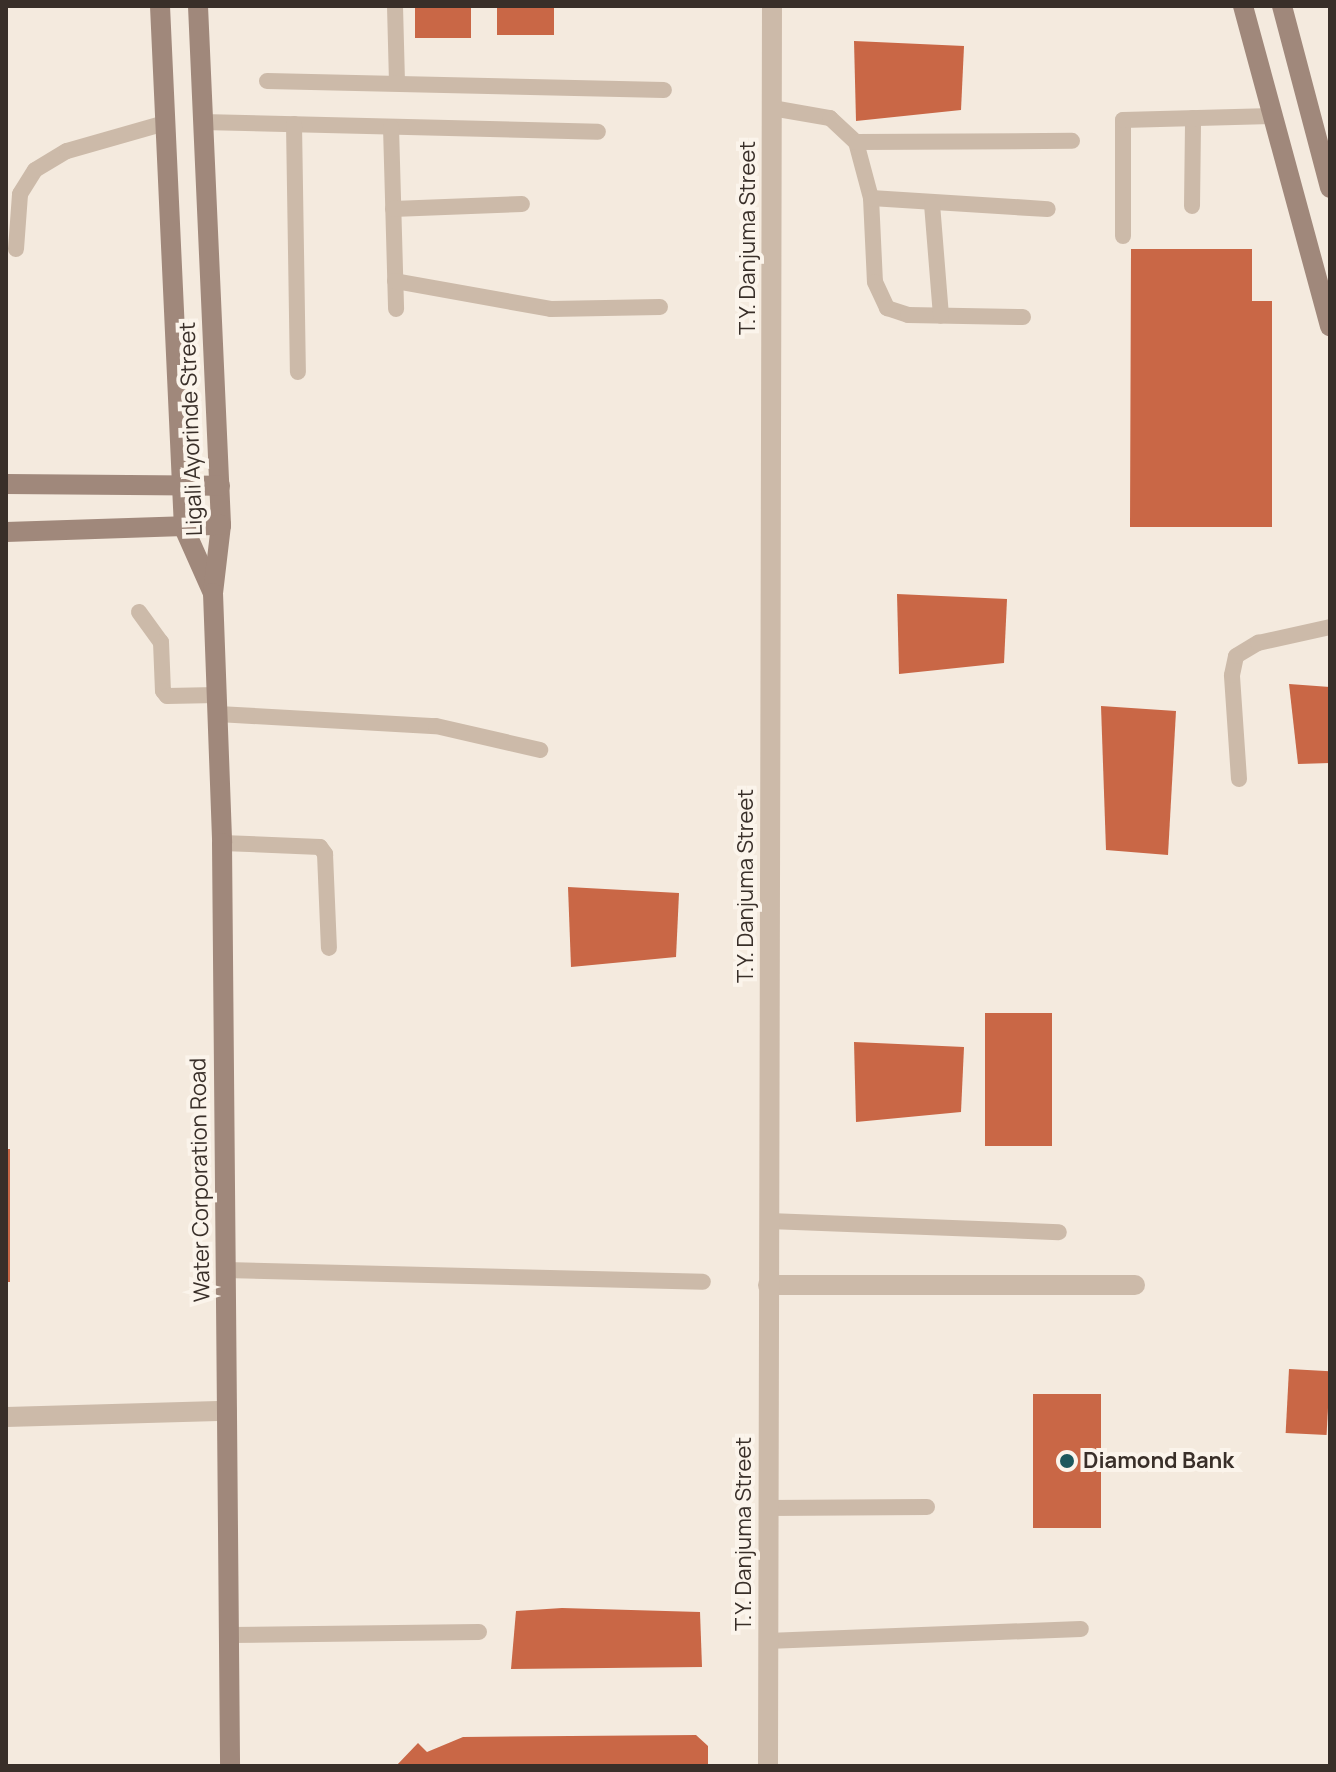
<!DOCTYPE html>
<style>
body{margin:0}
#map{position:relative;width:1336px;height:1772px;overflow:hidden;background:#f4eade;font-family:Manrope,sans-serif}
div>[style]{position:absolute}
[style*='--x']{left:calc(var(--x)*1px);top:calc(var(--y)*1px);width:calc(var(--w)*1px);rotate:calc(var(--a)*1deg)}
.building>*{inset:0;background:#c96746;transform-origin:0 0}
.lane>*{height:16px;margin:-8px;padding:0 8px;transform-origin:8px;border-radius:8px;background:#ccbaa9}
.street>*{height:20px;margin:-10px;padding:0 10px;transform-origin:10px;border-radius:10px;background:#ccbaa9}
.secondary>*{height:20px;margin:-10px;padding:0 10px;transform-origin:10px;border-radius:10px;background:#a0887b}
.dots>*{width:22px;height:22px;translate:-50% -50%;box-sizing:border-box;border:4px solid #fbf4eb;border-radius:50%}
span{translate:-50% -50%;white-space:nowrap;text-align:center;line-height:1.15;-webkit-text-stroke:8px #fbf4eb;paint-order:stroke}
.street-label{font-size:22px;color:#392f29}
.poi-label{font-size:22px;color:#392f29;font-weight:700}
.left{translate:0 -50%;text-align:left}
.frame{position:absolute;inset:0;border:8px solid #392f29;pointer-events:none}
</style>
<div id="map">
<div class="building">
<i style="left:415px;top:6px;width:56px;height:32px"></i>
<i style="left:497px;top:6px;width:57px;height:29px"></i>
<i style="clip-path:polygon(854px 41px,964px 46px,961px 110px,856px 121px)"></i>
<i style="clip-path:polygon(1131px 249px,1252px 249px,1252px 301px,1272px 301px,1272px 527px,1130px 527px)"></i>
<i style="clip-path:polygon(897px 594px,1007px 599px,1004px 663px,899px 674px)"></i>
<i style="clip-path:polygon(1289px 684px,1330px 687px,1330px 763px,1298px 764px)"></i>
<i style="clip-path:polygon(1101px 706px,1176px 711px,1168px 855px,1106px 850px)"></i>
<i style="clip-path:polygon(568px 887px,679px 893px,676px 957px,571px 967px)"></i>
<i style="left:985px;top:1013px;width:67px;height:133px"></i>
<i style="clip-path:polygon(854px 1042px,964px 1047px,961px 1112px,856px 1122px)"></i>
<i style="left:6px;top:1149px;width:4px;height:133px"></i>
<i style="left:1289px;top:1369px;width:41px;height:64px;rotate:3deg"></i>
<i style="left:1101px;top:1394px;width:134px;height:68px;rotate:90deg"></i>
<i style="clip-path:polygon(562px 1608px,700px 1612px,702px 1667px,511px 1669px,516px 1611px)"></i>
<i style="clip-path:polygon(696px 1735px,708px 1746px,708px 1766px,396px 1766px,418px 1743px,427px 1752px,463px 1737px)"></i>
</div>
<div class="lane">
<i style="--x:395;--y:6;--w:76;--a:88.5"></i>
<i style="--x:267;--y:81;--w:397;--a:1.3"></i>
<i style="--x:772;--y:108;--w:59;--a:9.8"></i>
<i style="--x:830;--y:118;--w:35;--a:43"></i>
<i style="--x:856;--y:142;--w:58;--a:75"></i>
<i style="--x:871;--y:198;--w:84;--a:87.3"></i>
<i style="--x:875;--y:282;--w:29;--a:65"></i>
<i style="--x:887;--y:308;--w:22;--a:18"></i>
<i style="--x:908;--y:315;--w:115;--a:1"></i>
<i style="--x:202;--y:122;--w:396;--a:1.4"></i>
<i style="--x:294;--y:124;--w:248;--a:89.1"></i>
<i style="--x:391;--y:127;--w:182;--a:88.4"></i>
<i style="--x:856;--y:142;--w:216;--a:-0.3"></i>
<i style="--x:871;--y:198;--w:177;--a:3.6"></i>
<i style="--x:932;--y:204;--w:112;--a:85.4"></i>
<i style="--x:1192;--y:206;--w:88;--a:-89.3"></i>
<i style="--x:393;--y:209;--w:129;--a:-2.2"></i>
<i style="--x:1123;--y:236;--w:116;--a:-90"></i>
<i style="--x:1123;--y:120;--w:150;--a:-1.5"></i>
<i style="--x:16;--y:249;--w:55;--a:-85.8"></i>
<i style="--x:20;--y:194;--w:28;--a:-58"></i>
<i style="--x:35;--y:170;--w:37;--a:-31"></i>
<i style="--x:67;--y:151;--w:102;--a:-15.9"></i>
<i style="--x:395;--y:281;--w:158;--a:10.2"></i>
<i style="--x:551;--y:309;--w:109;--a:-1.1"></i>
<i style="--x:139;--y:612;--w:37;--a:54"></i>
<i style="--x:161;--y:642;--w:49;--a:87.7"></i>
<i style="--x:163;--y:691;--w:6;--a:51"></i>
<i style="--x:167;--y:696;--w:50;--a:-1.1"></i>
<i style="--x:218;--y:714;--w:218;--a:3.2"></i>
<i style="--x:436;--y:726;--w:107;--a:13"></i>
<i style="--x:1239;--y:779;--w:104;--a:-93.9"></i>
<i style="--x:1232;--y:675;--w:19;--a:-78"></i>
<i style="--x:1236;--y:656;--w:26;--a:-31"></i>
<i style="--x:1258;--y:643;--w:74;--a:-12.5"></i>
<i style="--x:222;--y:843;--w:98;--a:2.3"></i>
<i style="--x:320;--y:847;--w:9;--a:54"></i>
<i style="--x:325;--y:854;--w:94;--a:87.6"></i>
<i style="--x:769;--y:1221;--w:290;--a:2.2"></i>
<i style="--x:225;--y:1270;--w:478;--a:1.4"></i>
<i style="--x:768;--y:1508;--w:159;--a:-0.4"></i>
<i style="--x:229;--y:1635;--w:250;--a:-0.7"></i>
<i style="--x:767;--y:1641;--w:314;--a:-2.2"></i>
</div>
<div class="street">
<i style="--x:768;--y:1285;--w:367;--a:0"></i>
<i style="--x:6;--y:1417;--w:221;--a:-1.6"></i>
<i style="--x:768;--y:1766;--w:1760;--a:-89.87"></i>
</div>
<div class="secondary">
<i style="--x:160;--y:6;--w:523;--a:87.37"></i>
<i style="--x:184;--y:528;--w:71;--a:66"></i>
<i style="--x:198;--y:6;--w:520;--a:87.46"></i>
<i style="--x:221;--y:525;--w:68;--a:96.7"></i>
<i style="--x:213;--y:593;--w:250;--a:87.9"></i>
<i style="--x:222;--y:843;--w:923;--a:89.5"></i>
<i style="--x:1243;--y:6;--w:332;--a:74.8"></i>
<i style="--x:1282;--y:6;--w:188;--a:75.2"></i>
<i style="--x:6;--y:484;--w:214;--a:0.5"></i>
<i style="--x:6;--y:532;--w:215;--a:-1.9"></i>
</div>
<div class="dots">
<i style="left:1067px;top:1461px;background:#1d585d"></i>
</div>
<div class="street-label">
<span style="left:748px;top:238px;rotate:-90deg">T.Y. Danjuma Street</span>
<span style="left:191px;top:429px;rotate:-92deg">Ligali Ayorinde Street</span>
<span style="left:746px;top:886px;rotate:-90deg">T.Y. Danjuma Street</span>
<span style="left:200px;top:1180px;rotate:-91deg">Water Corporation Road</span>
<span style="left:744px;top:1534px;rotate:-90deg">T.Y. Danjuma Street</span>
</div>
<div class="poi-label">
<span class="left" style="left:1083px;top:1461px">Diamond Bank</span>
</div>
<div class="frame"></div>
</div>
